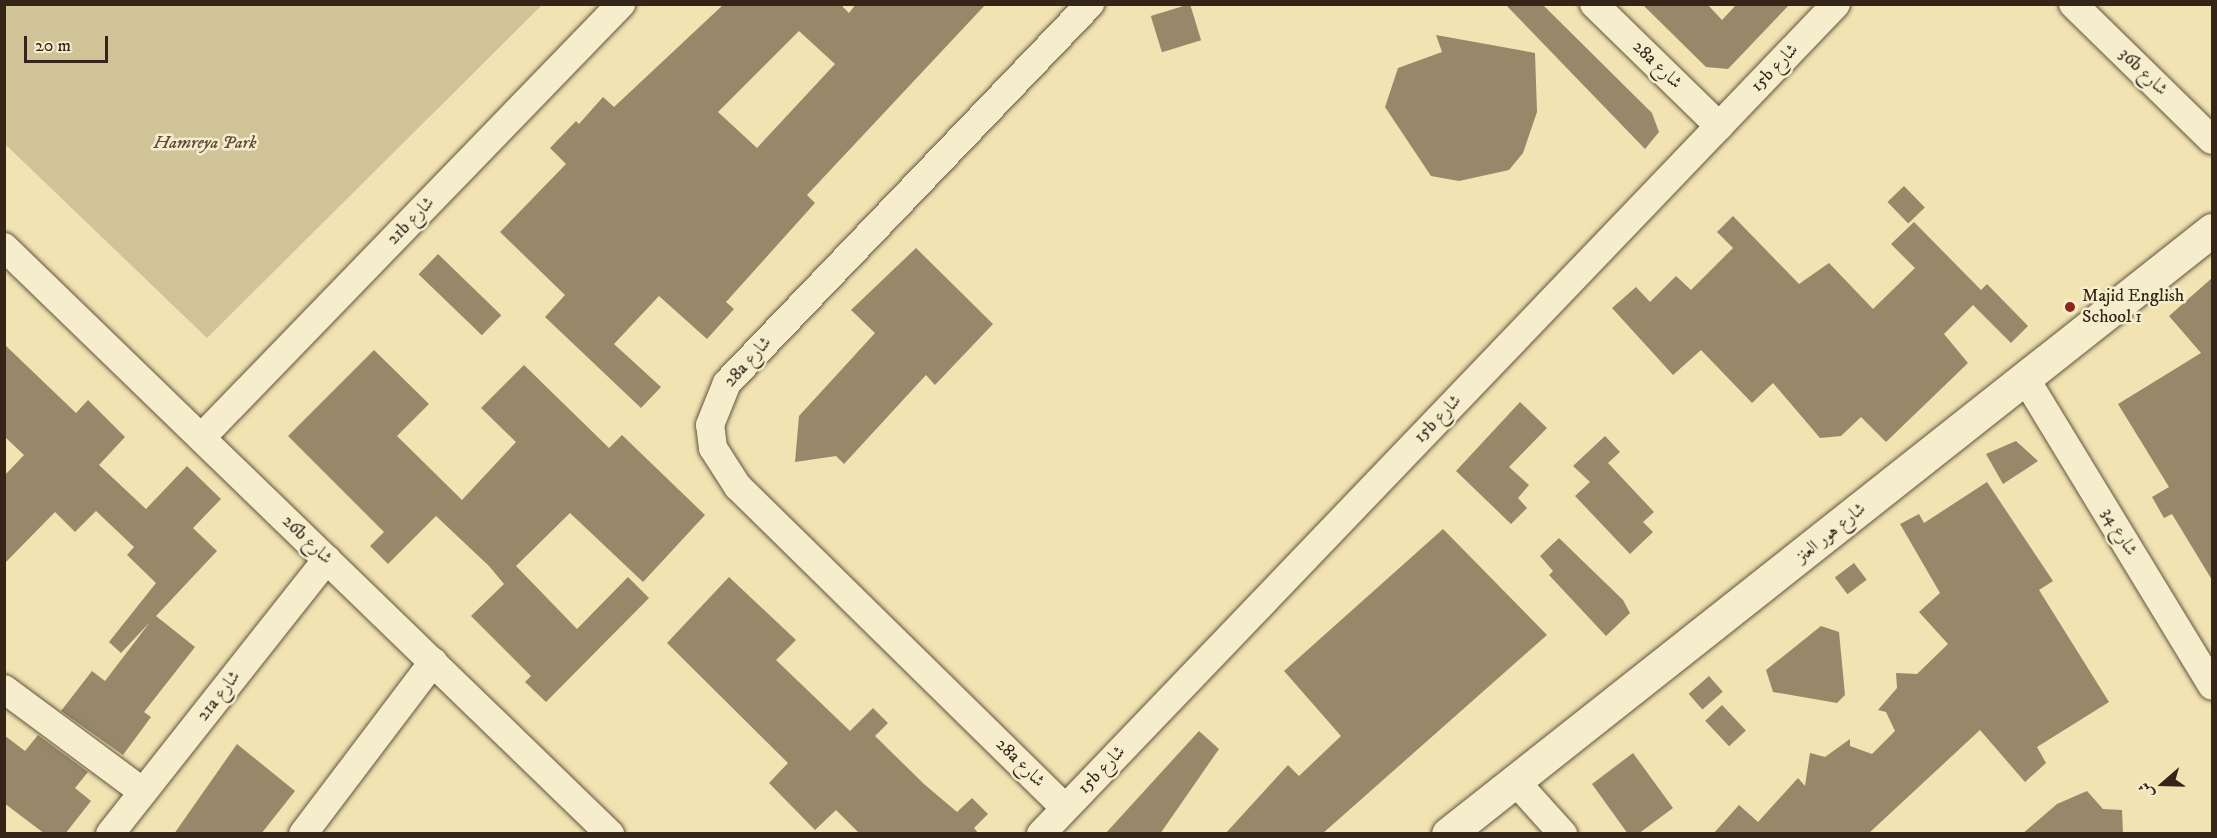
<!DOCTYPE html>
<meta charset="utf-8">
<style>
body{margin:0}
#map{position:relative;width:2217px;height:838px;overflow:hidden;background:#f1e3b2;font-family:"IM FELL DW Pica",Amiri,serif}
div>[style]{position:absolute}
[style*='--x']{left:calc(var(--x)*1px);top:calc(var(--y)*1px);width:calc(var(--w)*1px);rotate:calc(var(--a)*1deg)}
.green>*{inset:0;background:#d1c398}
.building>*{inset:0;background:#978869;transform-origin:0 0}
.roads{filter:drop-shadow(0 0 2px #64543f) drop-shadow(0 0 2px #64543f)}
.street>*{height:28px;margin:-14px;padding:0 14px;transform-origin:14px;border-radius:14px;background:#f6edcd}
.secondary>*{height:33px;margin:-16.5px;padding:0 16.5px;transform-origin:16.5px;border-radius:16.5px;background:#f6edcd}
.dots>*{width:16px;height:16px;translate:-50% -50%;box-sizing:border-box;border:3px solid #f6edcd;border-radius:50%}
span{translate:-50% -50%;white-space:nowrap;text-align:center;line-height:1.15;-webkit-text-stroke:5px #f6edcd;paint-order:stroke}
.street-label{font-size:18px;color:#352519}
.park-label{font-size:18px;color:#5c4c39;font-style:italic}
.poi-label{font-size:18px;color:#352519}
.left{translate:0 -50%;text-align:left}
.frame{position:absolute;inset:0;border:6px solid #352519;pointer-events:none}
.north{position:absolute;left:2133px;top:754px;width:60px;height:60px;-webkit-text-stroke:4px #f6edcd;paint-order:stroke;rotate:250deg;font-size:16px;font-weight:700;line-height:24px;text-align:center;color:#352519}
.north::after{content:'';display:block;margin:auto;width:21px;height:27px;background:#352519;clip-path:polygon(50% 0,100% 100%,50% 72%,0 100%)}
.scale{position:absolute;left:24px;top:36px;width:84px;height:27px;box-sizing:border-box;border:3px solid #352519;border-top:0;padding-left:8px;font-size:18px;line-height:21px;white-space:nowrap;color:#352519;-webkit-text-stroke:4px #f6edcd;paint-order:stroke}
</style>
<div id="map">
<div class="green">
<i style="clip-path:polygon(4px 5px,5px 4px,542px 5px,207px 338px,5px 144px)"></i>
</div>
<div class="building">
<i style="clip-path:polygon(evenodd,724px 4px,840px 4px,849px 13px,856px 4px,986px 4px,807px 195px,815px 203px,726px 302px,734px 309px,707px 339px,659px 296px,614px 344px,661px 387px,641px 408px,545px 317px,565px 295px,500px 232px,566px 164px,550px 148px,576px 121px,579px 124px,603px 97px,614px 107px,724px 4px,799px 31px,835px 64px,757px 148px,718px 112px,799px 31px)"></i>
<i style="left:1190px;top:4px;width:38px;height:41px;rotate:73deg"></i>
<i style="clip-path:polygon(1505px 4px,1542px 4px,1652px 113px,1659px 132px,1645px 149px)"></i>
<i style="clip-path:polygon(1642px 4px,1707px 4px,1722px 20px,1737px 4px,1790px 4px,1728px 69px,1706px 67px)"></i>
<i style="clip-path:polygon(1436px 35px,1535px 53px,1537px 112px,1523px 153px,1509px 170px,1459px 181px,1431px 176px,1385px 107px,1398px 68px,1442px 52px)"></i>
<i style="left:1904px;top:186px;width:30px;height:23px;rotate:46deg"></i>
<i style="clip-path:polygon(1733px 216px,1799px 284px,1829px 263px,1873px 309px,1915px 268px,1891px 244px,1914px 222px,1981px 290px,1987px 284px,2028px 326px,2011px 343px,1973px 305px,1944px 334px,1968px 363px,1886px 442px,1861px 417px,1841px 436px,1820px 438px,1773px 383px,1752px 403px,1701px 350px,1673px 375px,1612px 308px,1636px 287px,1650px 302px,1676px 276px,1691px 290px,1733px 248px,1717px 232px)"></i>
<i style="clip-path:polygon(916px 248px,993px 324px,935px 385px,926px 375px,844px 464px,836px 456px,795px 462px,799px 416px,875px 333px,851px 310px)"></i>
<i style="left:438px;top:254px;width:88px;height:28px;rotate:44deg"></i>
<i style="clip-path:polygon(2212px 278px,2212px 580px,2172px 514px,2164px 518px,2152px 497px,2169px 487px,2118px 404px,2201px 353px,2169px 316px)"></i>
<i style="clip-path:polygon(4px 344px,76px 413px,88px 400px,125px 437px,99px 465px,146px 509px,187px 466px,221px 499px,193px 528px,217px 551px,156px 616px,195px 647px,144px 712px,151px 717px,123px 755px,61px 711px,92px 671px,105px 681px,150px 622px,121px 653px,109px 642px,156px 583px,127px 555px,134px 547px,96px 511px,75px 532px,55px 512px,4px 564px,4px 476px,24px 455px,4px 436px)"></i>
<i style="clip-path:polygon(374px 350px,429px 404px,397px 436px,462px 500px,516px 442px,481px 408px,524px 365px,609px 448px,622px 435px,705px 515px,643px 582px,570px 513px,516px 566px,577px 629px,628px 577px,649px 598px,546px 702px,525px 682px,531px 676px,471px 616px,504px 584px,489px 566px,436px 516px,388px 564px,370px 546px,384px 532px,288px 436px)"></i>
<i style="clip-path:polygon(1520px 402px,1547px 428px,1509px 467px,1529px 485px,1518px 498px,1527px 508px,1511px 524px,1456px 471px)"></i>
<i style="clip-path:polygon(1605px 436px,1620px 452px,1608px 463px,1654px 512px,1643px 522px,1653px 532px,1630px 554px,1575px 496px,1590px 482px,1573px 466px)"></i>
<i style="clip-path:polygon(2016px 441px,2038px 461px,2003px 484px,1986px 454px)"></i>
<i style="clip-path:polygon(1987px 482px,2053px 581px,2039px 590px,2109px 702px,2037px 747px,2046px 763px,2025px 782px,1980px 730px,1868px 834px,1713px 834px,1739px 805px,1758px 822px,1798px 778px,1805px 786px,1810px 753px,1825px 757px,1850px 739px,1850px 746px,1872px 754px,1895px 731px,1886px 712px,1878px 710px,1897px 688px,1896px 673px,1917px 674px,1948px 644px,1919px 612px,1940px 593px,1900px 524px,1919px 514px,1924px 523px)"></i>
<i style="clip-path:polygon(1443px 529px,1547px 635px,1322px 834px,1225px 834px,1288px 765px,1299px 776px,1341px 736px,1284px 671px)"></i>
<i style="clip-path:polygon(1559px 538px,1623px 600px,1630px 613px,1606px 636px,1549px 575px,1553px 571px,1540px 556px)"></i>
<i style="left:1854px;top:563px;width:21px;height:24px;rotate:53deg"></i>
<i style="clip-path:polygon(729px 577px,796px 640px,776px 660px,850px 731px,873px 708px,888px 723px,875px 736px,924px 784px,957px 812px,972px 798px,988px 814px,974px 828px,979px 834px,860px 834px,836px 810px,815px 830px,769px 783px,788px 763px,667px 643px)"></i>
<i style="clip-path:polygon(1821px 626px,1839px 632px,1845px 695px,1837px 703px,1773px 692px,1766px 670px)"></i>
<i style="left:1709px;top:676px;width:21px;height:27px;rotate:49deg"></i>
<i style="left:1722px;top:705px;width:35px;height:23px;rotate:47deg"></i>
<i style="clip-path:polygon(1199px 731px,1219px 749px,1160px 834px,1105px 834px)"></i>
<i style="clip-path:polygon(4px 735px,25px 751px,38px 735px,88px 772px,75px 788px,91px 801px,65px 834px,45px 834px,4px 803px)"></i>
<i style="clip-path:polygon(237px 744px,295px 791px,261px 834px,174px 834px)"></i>
<i style="clip-path:polygon(1633px 753px,1673px 808px,1638px 834px,1628px 834px,1592px 784px)"></i>
<i style="clip-path:polygon(2087px 791px,2103px 809px,2122px 810px,2123px 834px,2022px 834px,2057px 804px)"></i>
</div>
<div class="roads">
<div class="street">
<i style="--x:1594;--y:4;--w:175;--a:44.3"></i>
<i style="--x:2073;--y:4;--w:194;--a:44.4"></i>
<i style="--x:4;--y:247;--w:844;--a:44.09"></i>
<i style="--x:2025;--y:378;--w:360;--a:58.7"></i>
<i style="--x:202;--y:437;--w:603;--a:-45.94"></i>
<i style="--x:4;--y:689;--w:173;--a:36.5"></i>
<i style="--x:1517;--y:783;--w:69;--a:48"></i>
<i style="--x:1065;--y:808;--w:458;--a:-135.5"></i>
<i style="--x:738;--y:487;--w:46;--a:-122.7"></i>
<i style="--x:713;--y:448;--w:23;--a:-97"></i>
<i style="--x:710;--y:425;--w:45;--a:-68"></i>
<i style="--x:727;--y:383;--w:525;--a:-46.24"></i>
<i style="--x:110;--y:834;--w:350;--a:-51.7"></i>
<i style="--x:303;--y:834;--w:216;--a:-52.9"></i>
<i style="--x:1041;--y:834;--w:1149;--a:-46.23"></i>
</div>
<div class="secondary">
<i style="--x:1448;--y:834;--w:974;--a:-38.33"></i>
</div>
</div>
<div class="dots">
<i style="left:2070px;top:307px;background:#8f2418"></i>
</div>
<div class="street-label">
<span style="left:1657px;top:65px;rotate:44deg">28a شارع</span>
<span style="left:1775px;top:68px;rotate:-46deg">15b شارع</span>
<span style="left:2143px;top:72px;rotate:44deg">36b شارع</span>
<span style="left:411px;top:221px;rotate:-46deg">21b شارع</span>
<span style="left:748px;top:362px;rotate:-48deg">28a شارع</span>
<span style="left:1438px;top:419px;rotate:-46deg">15b شارع</span>
<span style="left:2119px;top:532px;rotate:59deg">شارع 34</span>
<span style="left:1831px;top:533px;rotate:-39deg">شارع هور العنز</span>
<span style="left:307px;top:540px;rotate:44deg">26b شارع</span>
<span style="left:219px;top:696px;rotate:-52deg">21a شارع</span>
<span style="left:1020px;top:763px;rotate:45deg">28a شارع</span>
<span style="left:1102px;top:770px;rotate:-46deg">15b شارع</span>
</div>
<div class="park-label">
<span style="left:205px;top:143px">Hamreya Park</span>
</div>
<div class="poi-label">
<span class="left" style="left:2082px;top:307px">Majid English<br>School 1</span>
</div>
<div class="frame"></div>
<div class="north">ش</div>
<div class="scale">20 m</div>
</div>
